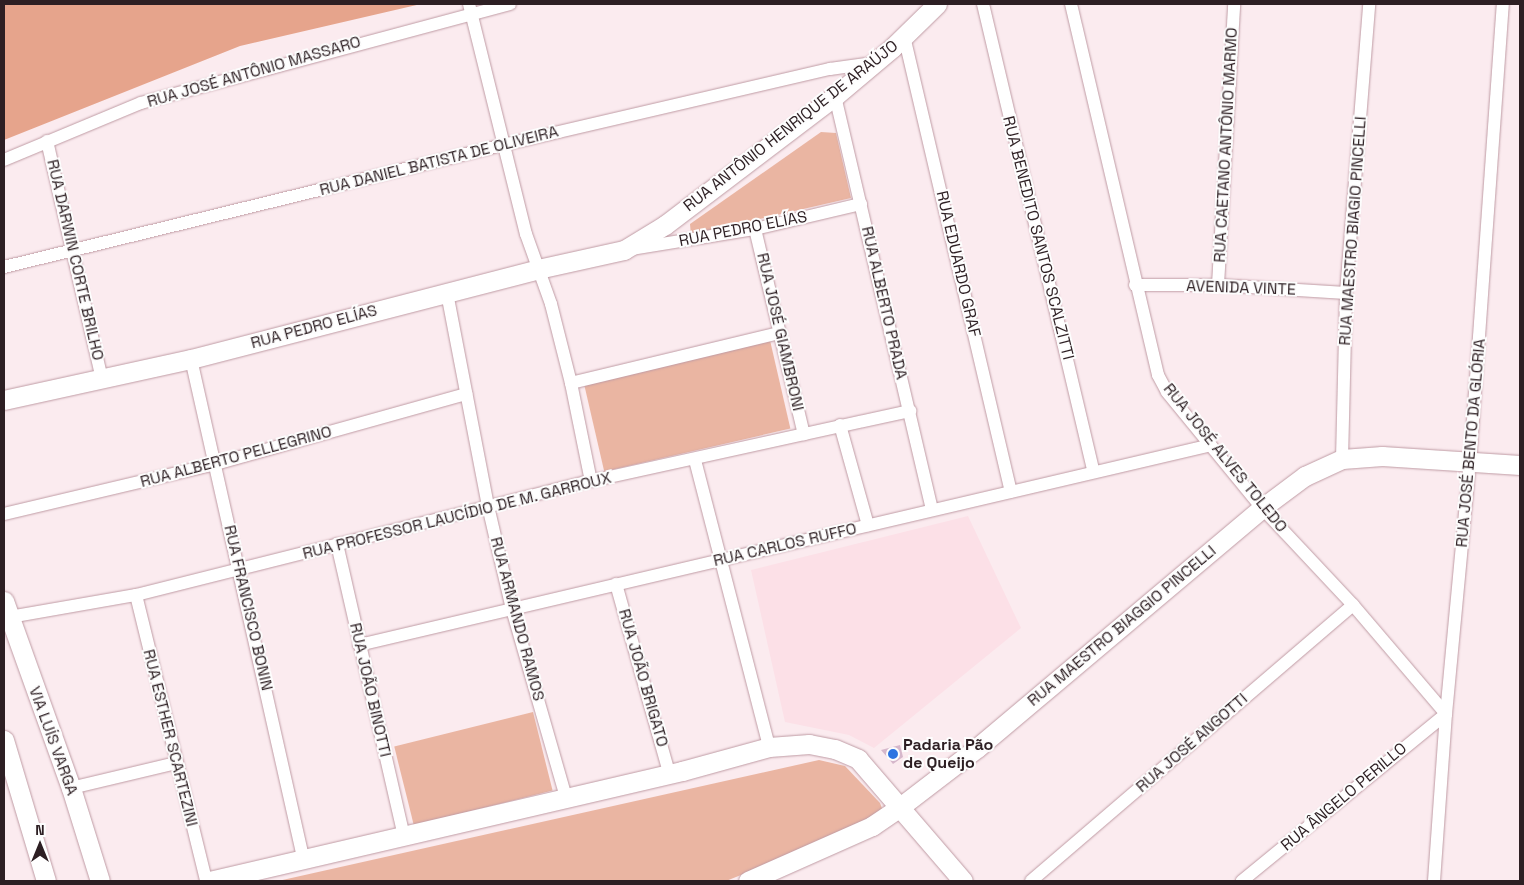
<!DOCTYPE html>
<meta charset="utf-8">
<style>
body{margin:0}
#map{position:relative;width:1524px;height:885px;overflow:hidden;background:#fbebef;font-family:"Space Grotesk",sans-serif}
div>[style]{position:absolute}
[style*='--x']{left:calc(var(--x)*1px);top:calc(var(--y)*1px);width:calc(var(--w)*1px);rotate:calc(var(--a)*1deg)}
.built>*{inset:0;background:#fce0e7}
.green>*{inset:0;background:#eab5a2;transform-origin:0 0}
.forest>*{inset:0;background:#e6a48c}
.building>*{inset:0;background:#d6b7cb}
.roads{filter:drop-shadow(0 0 1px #bf9ba4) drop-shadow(0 0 1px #bf9ba4)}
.street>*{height:12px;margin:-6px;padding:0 6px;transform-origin:6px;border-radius:6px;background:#fff}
.secondary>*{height:19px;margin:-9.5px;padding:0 9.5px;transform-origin:9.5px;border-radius:9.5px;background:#fff}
.dots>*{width:14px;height:14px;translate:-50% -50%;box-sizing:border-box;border:2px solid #fdfdfd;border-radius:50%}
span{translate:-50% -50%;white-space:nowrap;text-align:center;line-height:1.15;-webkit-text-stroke:4px #fdfdfd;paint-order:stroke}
.street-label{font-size:16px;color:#2d1f23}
.poi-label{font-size:16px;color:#2d1f23;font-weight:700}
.left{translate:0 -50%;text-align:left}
.frame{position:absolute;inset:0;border:5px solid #2d1f23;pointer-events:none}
.north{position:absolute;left:15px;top:820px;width:50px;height:50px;-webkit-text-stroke:4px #fdfdfd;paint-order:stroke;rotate:0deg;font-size:14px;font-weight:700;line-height:20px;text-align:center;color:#2d1f23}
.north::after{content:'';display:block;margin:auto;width:18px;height:22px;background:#2d1f23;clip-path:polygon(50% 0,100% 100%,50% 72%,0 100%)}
</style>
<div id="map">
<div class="built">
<i style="clip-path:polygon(968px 516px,1021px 628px,874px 748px,849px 735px,785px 722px,751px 570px)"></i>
</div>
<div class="green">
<i style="clip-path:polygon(821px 132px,836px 133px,851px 198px,691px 235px,690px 224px)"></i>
<i style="left:769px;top:336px;width:95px;height:191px;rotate:77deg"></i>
<i style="left:533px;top:712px;width:81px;height:143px;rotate:76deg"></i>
<i style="clip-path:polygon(819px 760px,845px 766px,880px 803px,883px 811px,878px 820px,726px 881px,278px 881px)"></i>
</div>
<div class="forest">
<i style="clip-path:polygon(4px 4px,421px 4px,240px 46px,4px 140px)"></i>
</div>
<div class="building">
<i style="clip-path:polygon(900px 745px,903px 757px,893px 764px,881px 750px)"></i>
</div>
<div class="roads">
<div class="street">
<i style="--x:469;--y:4;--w:237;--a:76.1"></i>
<i style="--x:526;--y:234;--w:74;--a:70.3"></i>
<i style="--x:551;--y:304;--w:81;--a:75.8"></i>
<i style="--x:571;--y:383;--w:100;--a:78.5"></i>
<i style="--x:983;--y:4;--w:481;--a:76.7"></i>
<i style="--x:1071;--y:4;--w:381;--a:76.8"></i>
<i style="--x:1158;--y:375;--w:19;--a:62"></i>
<i style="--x:1167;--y:392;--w:150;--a:50.7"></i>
<i style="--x:1262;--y:508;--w:133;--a:46.8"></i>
<i style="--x:1353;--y:605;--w:143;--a:49.5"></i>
<i style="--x:1446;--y:714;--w:264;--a:140.7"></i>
<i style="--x:904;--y:36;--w:468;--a:76.8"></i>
<i style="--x:835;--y:96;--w:425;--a:76.8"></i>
<i style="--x:47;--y:141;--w:245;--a:77"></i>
<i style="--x:4;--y:160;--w:148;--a:-22.6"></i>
<i style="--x:141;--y:103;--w:382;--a:-15"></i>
<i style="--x:755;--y:229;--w:211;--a:76.6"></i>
<i style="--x:631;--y:249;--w:126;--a:-9.2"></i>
<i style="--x:755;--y:229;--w:109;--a:-13.3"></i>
<i style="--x:4;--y:267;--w:518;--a:-13.74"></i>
<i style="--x:507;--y:144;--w:332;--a:-13.1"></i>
<i style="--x:830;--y:69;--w:42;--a:-8.1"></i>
<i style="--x:1135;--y:285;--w:83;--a:0"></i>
<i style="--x:1218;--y:285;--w:128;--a:3.6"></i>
<i style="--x:1218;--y:285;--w:281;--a:-86.7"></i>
<i style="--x:447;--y:293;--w:217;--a:79.1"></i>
<i style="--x:488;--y:506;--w:106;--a:76.9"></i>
<i style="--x:512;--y:609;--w:196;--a:74"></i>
<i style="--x:191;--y:359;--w:510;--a:77.33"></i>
<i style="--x:571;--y:383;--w:215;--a:-13.5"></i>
<i style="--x:840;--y:425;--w:104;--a:74.4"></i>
<i style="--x:1342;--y:459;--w:166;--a:-88.6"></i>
<i style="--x:1346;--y:293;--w:290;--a:-85.4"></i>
<i style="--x:695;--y:460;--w:296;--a:75.5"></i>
<i style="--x:4;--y:514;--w:217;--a:-13.3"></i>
<i style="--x:215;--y:464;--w:261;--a:-15.6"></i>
<i style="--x:337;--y:544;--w:300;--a:77.1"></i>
<i style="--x:616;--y:584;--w:195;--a:74.3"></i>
<i style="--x:136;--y:595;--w:294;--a:76.2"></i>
<i style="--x:4;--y:618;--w:134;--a:-9.9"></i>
<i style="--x:136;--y:595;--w:469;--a:-14.1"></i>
<i style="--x:591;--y:481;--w:327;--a:-12.4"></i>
<i style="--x:359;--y:645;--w:875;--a:-13.21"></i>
<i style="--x:71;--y:788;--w:108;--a:-13.4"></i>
<i style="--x:1031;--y:881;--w:424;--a:-40.6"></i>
<i style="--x:1434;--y:881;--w:167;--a:-85.9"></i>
<i style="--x:1446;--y:714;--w:253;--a:-84.6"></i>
<i style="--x:1470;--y:462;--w:459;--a:-85.9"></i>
</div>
<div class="secondary">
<i style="--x:4;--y:400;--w:191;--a:-12.4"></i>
<i style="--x:191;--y:359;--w:358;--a:-14.5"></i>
<i style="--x:538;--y:269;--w:88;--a:-12.5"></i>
<i style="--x:624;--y:250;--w:48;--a:-31.4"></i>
<i style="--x:665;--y:225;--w:213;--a:-37.2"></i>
<i style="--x:835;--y:96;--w:75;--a:-40.1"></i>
<i style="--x:892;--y:48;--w:63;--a:-44.4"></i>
<i style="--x:4;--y:601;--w:199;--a:70.3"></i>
<i style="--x:71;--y:788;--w:97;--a:72.7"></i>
<i style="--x:4;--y:740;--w:147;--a:73.4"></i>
<i style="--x:209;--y:881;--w:486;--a:-13.1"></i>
<i style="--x:682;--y:771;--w:90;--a:-15.4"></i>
<i style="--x:769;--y:747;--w:40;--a:-4.3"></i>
<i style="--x:809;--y:744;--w:26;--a:11"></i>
<i style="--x:835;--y:749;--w:25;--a:23"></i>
<i style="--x:858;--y:759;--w:161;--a:49.3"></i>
<i style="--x:748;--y:881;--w:136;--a:-23.9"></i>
<i style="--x:872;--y:826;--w:34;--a:-34"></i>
<i style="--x:900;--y:807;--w:97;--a:-37.5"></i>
<i style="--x:977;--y:748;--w:373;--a:-40.1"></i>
<i style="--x:1262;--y:508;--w:54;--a:-36.7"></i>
<i style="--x:1305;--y:476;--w:41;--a:-24.7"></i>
<i style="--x:1342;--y:459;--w:40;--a:-4.3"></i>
<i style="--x:1382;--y:456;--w:138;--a:3.7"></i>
</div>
</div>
<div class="dots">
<i style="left:893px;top:754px;background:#2e74e1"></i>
</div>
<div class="street-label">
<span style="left:254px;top:72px;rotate:-16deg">RUA JOSÉ ANTÔNIO MASSARO</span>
<span style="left:791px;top:126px;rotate:-38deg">RUA ANTÔNIO HENRIQUE DE ARAÚJO</span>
<span style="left:1226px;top:145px;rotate:-87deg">RUA CAETANO ANTÔNIO MARMO</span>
<span style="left:439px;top:161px;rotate:-14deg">RUA DANIEL BATISTA DE OLIVEIRA</span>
<span style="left:743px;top:229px;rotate:-11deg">RUA PEDRO ELÍAS</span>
<span style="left:1353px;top:231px;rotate:-86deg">RUA MAESTRO BIAGIO PINCELLI</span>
<span style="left:1038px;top:238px;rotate:76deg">RUA BENEDITO SANTOS SCALZITTI</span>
<span style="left:75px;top:260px;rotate:77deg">RUA DARWIN CORTE BRILHO</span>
<span style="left:958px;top:264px;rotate:77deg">RUA EDUARDO GRAF</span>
<span style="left:1241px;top:288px;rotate:2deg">AVENIDA VINTE</span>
<span style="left:884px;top:303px;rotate:77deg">RUA ALBERTO PRADA</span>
<span style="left:314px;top:327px;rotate:-15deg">RUA PEDRO ELÍAS</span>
<span style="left:780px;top:332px;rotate:77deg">RUA JOSÉ GIAMBRONI</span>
<span style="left:1471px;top:443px;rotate:-85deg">RUA JOSÉ BENTO DA GLÓRIA</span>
<span style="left:236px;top:457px;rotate:-15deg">RUA ALBERTO PELLEGRINO</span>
<span style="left:1225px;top:458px;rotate:51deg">RUA JOSÉ ALVES TOLEDO</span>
<span style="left:457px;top:516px;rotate:-14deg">RUA PROFESSOR LAUCÍDIO DE M. GARROUX</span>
<span style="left:785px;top:545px;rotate:-13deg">RUA CARLOS RUFFO</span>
<span style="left:248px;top:608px;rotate:77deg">RUA FRANCISCO BONIN</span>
<span style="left:517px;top:619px;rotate:75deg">RUA ARMANDO RAMOS</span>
<span style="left:1122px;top:626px;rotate:-40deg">RUA MAESTRO BIAGGIO PINCELLI</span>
<span style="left:643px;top:678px;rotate:74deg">RUA JOÃO BRIGATO</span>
<span style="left:370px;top:690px;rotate:77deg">RUA JOÃO BINOTTI</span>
<span style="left:170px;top:738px;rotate:76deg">RUA ESTHER SCARTEZINI</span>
<span style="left:53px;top:741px;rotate:70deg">VIA LUÍS VARGA</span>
<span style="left:1192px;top:743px;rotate:-41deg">RUA JOSÉ ANGOTTI</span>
<span style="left:1344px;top:797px;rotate:-40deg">RUA ÂNGELO PERILLO</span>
</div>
<div class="poi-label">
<span class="left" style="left:903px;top:754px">Padaria Pão<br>de Queijo</span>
</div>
<div class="frame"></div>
<div class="north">N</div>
</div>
